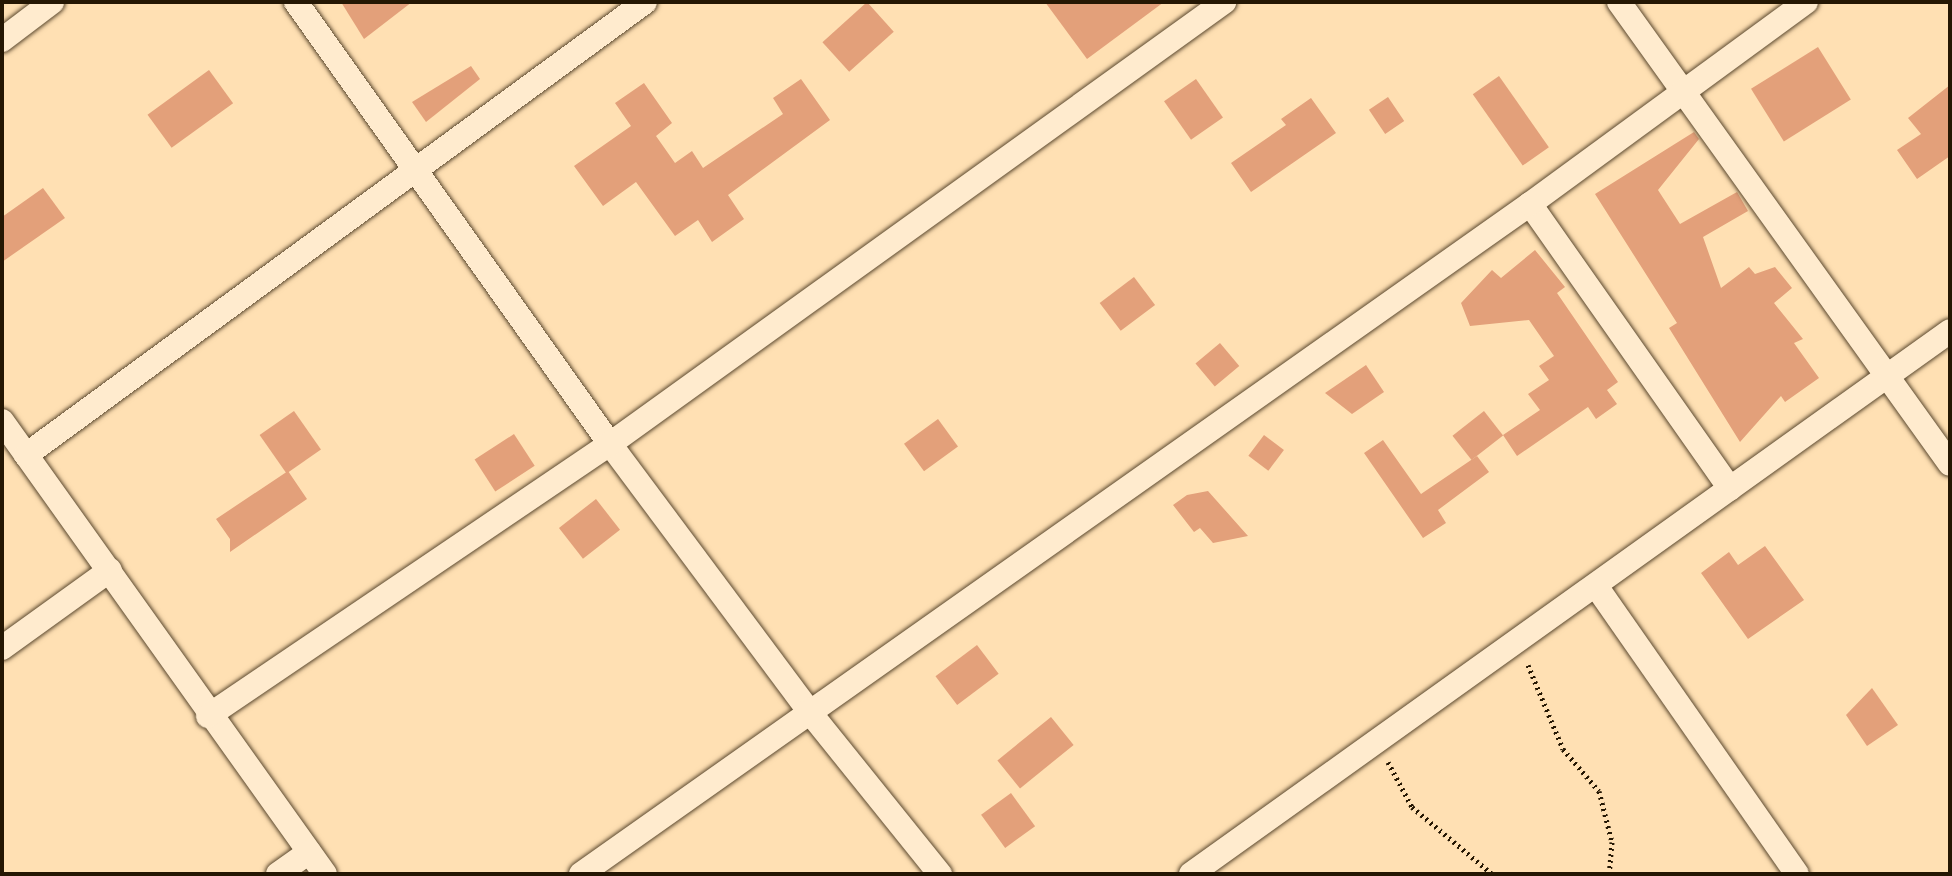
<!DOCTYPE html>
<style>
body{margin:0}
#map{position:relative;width:1952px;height:876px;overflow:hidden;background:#ffe0b3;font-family:Vollkorn,serif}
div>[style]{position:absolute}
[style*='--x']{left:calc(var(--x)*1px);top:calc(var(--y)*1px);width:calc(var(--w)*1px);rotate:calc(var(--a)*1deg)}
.building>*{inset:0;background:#e3a07a;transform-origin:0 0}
.path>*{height:5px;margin-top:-2.5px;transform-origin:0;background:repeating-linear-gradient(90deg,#251703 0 2px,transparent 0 6px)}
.roads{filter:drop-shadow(0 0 2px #5c492f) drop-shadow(0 0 2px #5c492f)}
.minor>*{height:24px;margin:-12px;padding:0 12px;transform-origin:12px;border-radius:12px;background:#ffebce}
span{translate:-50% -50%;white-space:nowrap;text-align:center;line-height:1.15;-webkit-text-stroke:6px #ffebce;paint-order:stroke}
.frame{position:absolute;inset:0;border:4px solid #251703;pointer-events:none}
</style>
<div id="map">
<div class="building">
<i style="clip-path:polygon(341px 2px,412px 2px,364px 39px)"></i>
<i style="left:867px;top:2px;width:40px;height:60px;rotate:48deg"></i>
<i style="clip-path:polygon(1045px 2px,1164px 2px,1087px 59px)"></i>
<i style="left:1818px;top:47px;width:62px;height:79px;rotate:58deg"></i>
<i style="clip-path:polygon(471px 66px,480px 79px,426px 122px,412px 102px)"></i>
<i style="left:209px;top:70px;width:41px;height:76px;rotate:54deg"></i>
<i style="left:1499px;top:76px;width:87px;height:32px;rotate:55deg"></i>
<i style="clip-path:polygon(801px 79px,830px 120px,728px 195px,744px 219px,712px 242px,698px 220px,675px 236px,636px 182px,603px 206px,574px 166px,631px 126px,615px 103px,644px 83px,672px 123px,656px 136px,675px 163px,692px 151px,703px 168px,783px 114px,773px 98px)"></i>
<i style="left:1196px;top:79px;width:47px;height:39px;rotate:55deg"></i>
<i style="clip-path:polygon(1950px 85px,1950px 156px,1917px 179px,1897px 150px,1921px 134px,1908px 118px)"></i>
<i style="left:1388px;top:97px;width:29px;height:23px;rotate:56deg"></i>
<i style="clip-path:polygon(1311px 98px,1336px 133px,1251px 192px,1231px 163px,1286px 125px,1281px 119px)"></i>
<i style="clip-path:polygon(1694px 132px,1699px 139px,1658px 190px,1680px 224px,1737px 192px,1748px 211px,1703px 237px,1721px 288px,1749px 267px,1755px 274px,1775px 267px,1792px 288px,1774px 303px,1803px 339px,1794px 343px,1819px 378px,1785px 402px,1781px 396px,1740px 442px,1669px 328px,1677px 323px,1595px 194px)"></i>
<i style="clip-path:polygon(43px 188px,65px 218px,2px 262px,2px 217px)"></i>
<i style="clip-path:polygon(1535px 250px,1565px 287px,1557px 293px,1618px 382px,1607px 390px,1617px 404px,1596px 419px,1588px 407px,1517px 456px,1503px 435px,1540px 410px,1528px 394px,1549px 380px,1539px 366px,1554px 356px,1529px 320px,1470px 326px,1461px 303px,1492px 270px,1501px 278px)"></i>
<i style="left:1134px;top:277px;width:35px;height:43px;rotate:53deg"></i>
<i style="left:1220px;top:343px;width:30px;height:32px;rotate:50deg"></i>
<i style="clip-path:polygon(1366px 365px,1384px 392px,1352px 414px,1325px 393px)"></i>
<i style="left:294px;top:411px;width:47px;height:42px;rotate:55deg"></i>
<i style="left:1484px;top:411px;width:31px;height:40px;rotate:52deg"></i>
<i style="left:938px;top:419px;width:34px;height:42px;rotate:54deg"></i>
<i style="left:514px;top:434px;width:38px;height:47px;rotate:57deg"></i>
<i style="left:1264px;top:435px;width:25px;height:26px;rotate:37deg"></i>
<i style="clip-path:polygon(1383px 440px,1421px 494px,1477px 456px,1489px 472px,1438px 510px,1446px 523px,1423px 538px,1364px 453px)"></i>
<i style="clip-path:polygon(288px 471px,307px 499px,230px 552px,230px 539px,216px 519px)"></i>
<i style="clip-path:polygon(1208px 491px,1248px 536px,1213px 543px,1200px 528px,1194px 532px,1173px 505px,1187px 495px)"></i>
<i style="left:596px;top:499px;width:39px;height:47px;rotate:52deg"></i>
<i style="clip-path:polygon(1765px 546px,1804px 600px,1748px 639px,1701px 573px,1729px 552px,1738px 565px)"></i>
<i style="left:977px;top:645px;width:36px;height:52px;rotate:53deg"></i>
<i style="clip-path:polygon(1872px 688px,1898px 725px,1867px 746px,1846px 715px)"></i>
<i style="left:1051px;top:717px;width:36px;height:69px;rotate:51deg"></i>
<i style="left:1011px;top:793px;width:41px;height:37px;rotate:54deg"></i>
</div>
<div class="path">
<i style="--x:1528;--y:665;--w:91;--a:67.4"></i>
<i style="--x:1563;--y:749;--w:55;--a:49.4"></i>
<i style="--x:1599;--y:791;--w:53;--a:75.7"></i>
<i style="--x:1612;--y:842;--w:32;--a:95"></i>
<i style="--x:1388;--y:762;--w:51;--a:61.9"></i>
<i style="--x:1412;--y:807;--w:104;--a:39.9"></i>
</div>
<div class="roads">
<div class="minor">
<i style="--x:296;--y:2;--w:542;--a:54.61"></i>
<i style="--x:610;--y:444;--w:332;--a:53.3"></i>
<i style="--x:808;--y:710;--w:211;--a:51.2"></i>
<i style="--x:1619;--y:2;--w:568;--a:54.38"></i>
<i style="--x:2;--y:40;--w:63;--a:-37.2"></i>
<i style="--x:1530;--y:204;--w:348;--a:54.9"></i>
<i style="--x:2;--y:421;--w:556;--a:54.51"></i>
<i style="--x:26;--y:455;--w:767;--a:-36.2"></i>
<i style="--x:1596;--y:586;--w:351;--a:55.1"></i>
<i style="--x:2;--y:648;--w:133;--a:-35.8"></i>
<i style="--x:208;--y:716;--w:485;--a:-34.1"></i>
<i style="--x:610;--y:444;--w:757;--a:-35.75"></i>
<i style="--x:278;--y:874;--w:38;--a:-35"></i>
<i style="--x:581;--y:874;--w:1162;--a:-35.22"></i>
<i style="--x:1530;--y:204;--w:342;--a:-36.2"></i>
<i style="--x:1191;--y:874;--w:933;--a:-35.58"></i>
</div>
</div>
<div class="frame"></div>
</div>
